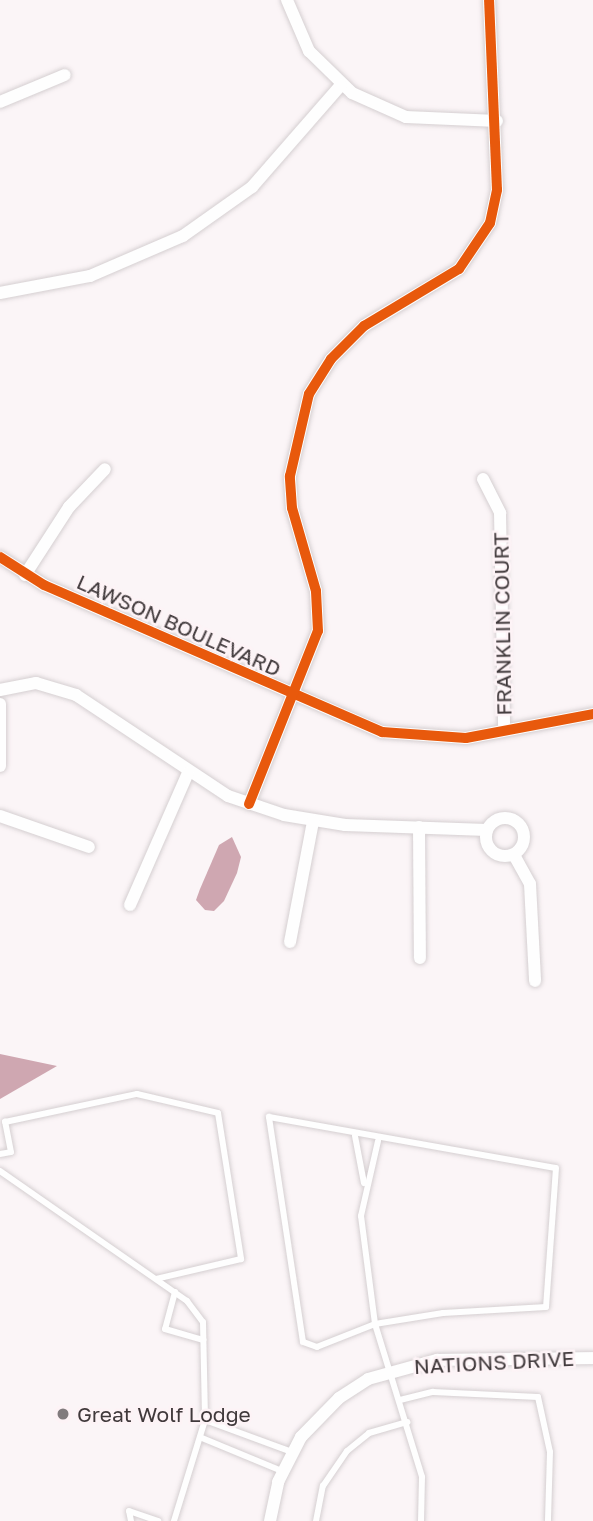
<!DOCTYPE html>
<style>
body{margin:0}
#map{position:relative;width:593px;height:1521px;overflow:hidden;background:#fbf5f7;font-family:"Golos Text",sans-serif}
div>[style]{position:absolute}
[style*='--x']{left:calc(var(--x)*1px);top:calc(var(--y)*1px);width:calc(var(--w)*1px);rotate:calc(var(--a)*1deg)}
.water>*{inset:0;background:#cfa7b1}
.roads{filter:drop-shadow(0 0 2px #d5cfd1) drop-shadow(0 0 2px #d5cfd1)}
.lane>*{height:6px;margin:-3px;padding:0 3px;transform-origin:3px;border-radius:3px;background:#fefefe}
.street>*{height:12px;margin:-6px;padding:0 6px;transform-origin:6px;border-radius:6px;background:#fefefe}
.street>.ring{margin:-6px;padding:0;box-sizing:content-box;background:none;border:12px solid #fefefe;border-radius:50%}
.cycleway>*{height:10px;margin:-5px;padding:0 5px;transform-origin:5px;border-radius:5px;background:#e8590c}
.dots>*{width:19px;height:19px;translate:-50% -50%;box-sizing:border-box;border:4px solid #fdf3f6;border-radius:50%}
span{translate:-50% -50%;white-space:nowrap;text-align:center;line-height:1.15;-webkit-text-stroke:5px #fdf3f6;paint-order:stroke}
.street-label{font-size:21px;color:#40393b}
.poi-label{font-size:21px;color:#40393b}
.left{translate:0 -50%;text-align:left}
</style>
<div id="map">
<div class="water">
<i style="clip-path:polygon(232px 837px,241px 857px,237px 873px,224px 901px,214px 911px,205px 910px,196px 900px,200px 889px,219px 845px)"></i>
<i style="clip-path:polygon(0 1054px,57px 1066px,0 1099px)"></i>
</div>
<div class="roads">
<div class="lane">
<i style="--x:269;--y:1117;--w:291;--a:10.1"></i>
<i style="--x:556;--y:1168;--w:139;--a:94.1"></i>
<i style="--x:546;--y:1307;--w:103;--a:176.7"></i>
<i style="--x:443;--y:1313;--w:69;--a:170.8"></i>
<i style="--x:375;--y:1324;--w:62;--a:158.4"></i>
<i style="--x:317;--y:1347;--w:15;--a:-160"></i>
<i style="--x:303;--y:1342;--w:228;--a:-98.6"></i>
<i style="--x:355;--y:1136;--w:48;--a:79.2"></i>
<i style="--x:378;--y:1141;--w:77;--a:102.8"></i>
<i style="--x:361;--y:1216;--w:109;--a:82.6"></i>
<i style="--x:375;--y:1324;--w:160;--a:72.9"></i>
<i style="--x:422;--y:1477;--w:44;--a:91.3"></i>
<i style="--x:0;--y:1154;--w:11;--a:-10"></i>
<i style="--x:11;--y:1152;--w:31;--a:-101"></i>
<i style="--x:5;--y:1122;--w:135;--a:-12"></i>
<i style="--x:137;--y:1094;--w:83;--a:13.2"></i>
<i style="--x:218;--y:1113;--w:148;--a:81"></i>
<i style="--x:241;--y:1259;--w:87;--a:166.8"></i>
<i style="--x:0;--y:1171;--w:228;--a:34.8"></i>
<i style="--x:187;--y:1301;--w:26;--a:53"></i>
<i style="--x:203;--y:1322;--w:98;--a:88.8"></i>
<i style="--x:205;--y:1420;--w:106;--a:107.1"></i>
<i style="--x:175;--y:1292;--w:38;--a:105"></i>
<i style="--x:165;--y:1329;--w:40;--a:16"></i>
<i style="--x:400;--y:1400;--w:34;--a:-14"></i>
<i style="--x:433;--y:1392;--w:105;--a:2.7"></i>
<i style="--x:538;--y:1397;--w:56;--a:77.7"></i>
<i style="--x:550;--y:1452;--w:69;--a:91.7"></i>
<i style="--x:205;--y:1420;--w:93;--a:20.2"></i>
<i style="--x:202;--y:1438;--w:87;--a:22.4"></i>
<i style="--x:131;--y:1521;--w:10;--a:-101"></i>
<i style="--x:129;--y:1511;--w:31;--a:19"></i>
<i style="--x:316;--y:1521;--w:36;--a:-79"></i>
<i style="--x:323;--y:1486;--w:42;--a:-55.6"></i>
<i style="--x:347;--y:1451;--w:28;--a:-39"></i>
<i style="--x:369;--y:1433;--w:40;--a:-16"></i>
</div>
<div class="street">
<i style="--x:287;--y:0;--w:56;--a:66.7"></i>
<i style="--x:309;--y:51;--w:60;--a:44.3"></i>
<i style="--x:352;--y:93;--w:59;--a:24"></i>
<i style="--x:406;--y:117;--w:91;--a:2.5"></i>
<i style="--x:0;--y:102;--w:70;--a:-22.6"></i>
<i style="--x:0;--y:293;--w:92;--a:-10.7"></i>
<i style="--x:90;--y:276;--w:101;--a:-23.3"></i>
<i style="--x:183;--y:236;--w:85;--a:-35.4"></i>
<i style="--x:252;--y:187;--w:135;--a:-48.9"></i>
<i style="--x:483;--y:479;--w:38;--a:63"></i>
<i style="--x:500;--y:513;--w:217;--a:88.9"></i>
<i style="--x:0;--y:557;--w:52;--a:32.5"></i>
<i style="--x:44;--y:585;--w:369;--a:23.5"></i>
<i style="--x:382;--y:732;--w:84;--a:4.1"></i>
<i style="--x:466;--y:738;--w:129;--a:-10.7"></i>
<i style="--x:25;--y:575;--w:81;--a:-57.1"></i>
<i style="--x:69;--y:507;--w:52;--a:-46.5"></i>
<i style="--x:0;--y:690;--w:37;--a:-11"></i>
<i style="--x:36;--y:683;--w:42;--a:16.7"></i>
<i style="--x:76;--y:695;--w:182;--a:33.6"></i>
<i style="--x:228;--y:796;--w:59;--a:18.7"></i>
<i style="--x:284;--y:815;--w:62;--a:9.3"></i>
<i style="--x:345;--y:825;--w:142;--a:2"></i>
<i style="--x:0;--y:704;--w:62;--a:90"></i>
<i style="--x:249;--y:804;--w:186;--a:-68.3"></i>
<i style="--x:318;--y:631;--w:40;--a:-92.9"></i>
<i style="--x:316;--y:591;--w:86;--a:-106.1"></i>
<i style="--x:292;--y:508;--w:32;--a:-94"></i>
<i style="--x:290;--y:476;--w:84;--a:-77"></i>
<i style="--x:309;--y:394;--w:41;--a:-57.8"></i>
<i style="--x:331;--y:359;--w:47;--a:-45"></i>
<i style="--x:364;--y:326;--w:111;--a:-31"></i>
<i style="--x:459;--y:269;--w:55;--a:-56"></i>
<i style="--x:490;--y:223;--w:34;--a:-78"></i>
<i style="--x:497;--y:190;--w:190;--a:-92.4"></i>
<i style="--x:0;--y:816;--w:94;--a:19.2"></i>
<i class="ring" style="left:486px;top:818px;width:26px;height:26px"></i>
<i style="--x:419;--y:827;--w:131;--a:89.6"></i>
<i style="--x:514;--y:855;--w:33;--a:61"></i>
<i style="--x:530;--y:884;--w:97;--a:87"></i>
<i style="--x:130;--y:905;--w:144;--a:-66.3"></i>
<i style="--x:290;--y:942;--w:123;--a:-79.2"></i>
<i style="--x:270;--y:1521;--w:40;--a:-78"></i>
<i style="--x:278;--y:1482;--w:51;--a:-62.9"></i>
<i style="--x:301;--y:1437;--w:54;--a:-45.7"></i>
<i style="--x:339;--y:1398;--w:35;--a:-33"></i>
<i style="--x:368;--y:1379;--w:72;--a:-15.4"></i>
<i style="--x:437;--y:1360;--w:156;--a:-0.7"></i>
</div>
</div>
<div class="cycleway">
<i style="--x:0;--y:557;--w:52;--a:32.5"></i>
<i style="--x:44;--y:585;--w:369;--a:23.5"></i>
<i style="--x:382;--y:732;--w:84;--a:4.1"></i>
<i style="--x:466;--y:738;--w:129;--a:-10.7"></i>
<i style="--x:249;--y:804;--w:186;--a:-68.3"></i>
<i style="--x:318;--y:631;--w:40;--a:-92.9"></i>
<i style="--x:316;--y:591;--w:86;--a:-106.1"></i>
<i style="--x:292;--y:508;--w:32;--a:-94"></i>
<i style="--x:290;--y:476;--w:84;--a:-77"></i>
<i style="--x:309;--y:394;--w:41;--a:-57.8"></i>
<i style="--x:331;--y:359;--w:47;--a:-45"></i>
<i style="--x:364;--y:326;--w:111;--a:-31"></i>
<i style="--x:459;--y:269;--w:55;--a:-56"></i>
<i style="--x:490;--y:223;--w:34;--a:-78"></i>
<i style="--x:497;--y:190;--w:190;--a:-92.4"></i>
</div>
<div class="dots">
<i style="left:63px;top:1414px;background:#817b7d"></i>
</div>
<div class="street-label">
<span style="left:502px;top:624px;rotate:-91deg">FRANKLIN COURT</span>
<span style="left:179px;top:625px;rotate:24deg">LAWSON BOULEVARD</span>
<span style="left:494px;top:1362px;rotate:-3deg">NATIONS DRIVE</span>
</div>
<div class="poi-label">
<span class="left" style="left:77px;top:1414px">Great Wolf Lodge</span>
</div>
</div>
